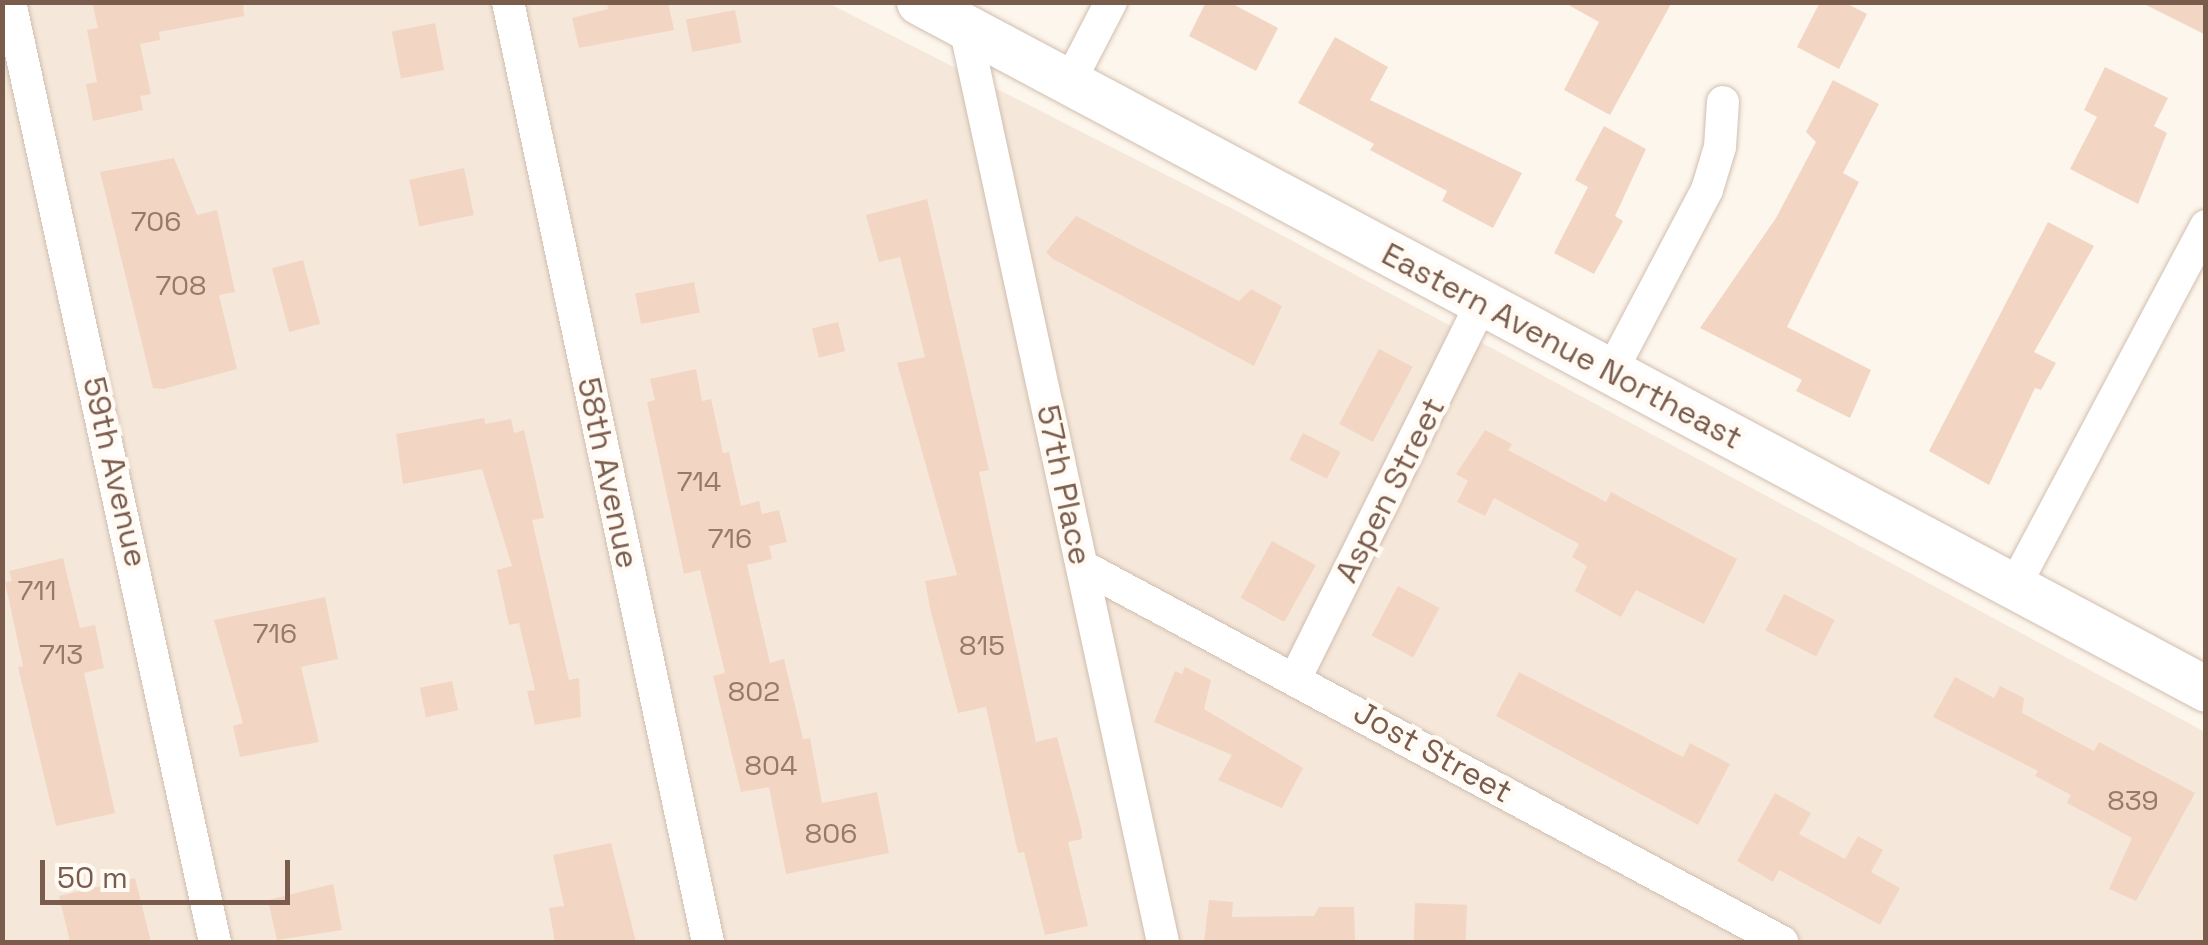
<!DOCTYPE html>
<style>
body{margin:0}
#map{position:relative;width:2208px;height:945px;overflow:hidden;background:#fdf6ec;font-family:"Space Grotesk",sans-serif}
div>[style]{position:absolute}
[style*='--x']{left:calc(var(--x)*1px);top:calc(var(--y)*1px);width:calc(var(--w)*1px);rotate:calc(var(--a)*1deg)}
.residential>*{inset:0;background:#f5e8da}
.building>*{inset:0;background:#f3d5c3;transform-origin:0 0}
.roads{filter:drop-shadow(0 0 2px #d1beb0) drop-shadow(0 0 2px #d1beb0)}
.minor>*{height:32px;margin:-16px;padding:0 16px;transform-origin:16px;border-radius:16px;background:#fff}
.secondary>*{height:45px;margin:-22.5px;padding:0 22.5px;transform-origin:22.5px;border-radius:22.5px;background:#fff}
span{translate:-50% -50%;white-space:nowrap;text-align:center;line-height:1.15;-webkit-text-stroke:9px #fffaf3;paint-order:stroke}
.number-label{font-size:28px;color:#987a6a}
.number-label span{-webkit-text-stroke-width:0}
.street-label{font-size:32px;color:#7a5c4d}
.frame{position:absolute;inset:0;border:5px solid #7a5c4d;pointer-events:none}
.scale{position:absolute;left:40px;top:860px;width:250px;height:45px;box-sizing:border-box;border:5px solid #7a5c4d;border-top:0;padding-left:12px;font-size:30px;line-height:35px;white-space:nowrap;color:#7a5c4d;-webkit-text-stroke:8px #fffaf3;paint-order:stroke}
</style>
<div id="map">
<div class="residential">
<i style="clip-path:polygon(2px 3px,828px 3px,1235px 210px,2205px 732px,2205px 942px,3px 942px)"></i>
</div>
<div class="building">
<i style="clip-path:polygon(92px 2px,243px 2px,244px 16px,159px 32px,160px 40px,140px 44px,151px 94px,140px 96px,143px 110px,93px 121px,86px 84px,97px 82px,87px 30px,98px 28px)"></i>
<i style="clip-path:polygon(607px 2px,668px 2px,674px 30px,579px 48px,572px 18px,608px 9px)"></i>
<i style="clip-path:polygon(1206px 2px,1229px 2px,1278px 28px,1256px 71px,1189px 36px)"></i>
<i style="clip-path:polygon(1563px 2px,1672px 2px,1610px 115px,1564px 90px,1599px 22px)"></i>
<i style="clip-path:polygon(1820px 2px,1844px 2px,1867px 14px,1839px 69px,1797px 47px)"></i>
<i style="clip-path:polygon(2140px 2px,2206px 2px,2206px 35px)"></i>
<i style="left:735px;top:10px;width:33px;height:50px;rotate:79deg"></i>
<i style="left:435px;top:23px;width:48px;height:44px;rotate:79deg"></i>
<i style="clip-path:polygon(1335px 37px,1388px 67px,1370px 100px,1522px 173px,1493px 228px,1442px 201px,1447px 191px,1370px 150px,1374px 144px,1298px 103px)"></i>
<i style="clip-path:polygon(2105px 67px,2168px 98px,2154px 126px,2167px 133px,2138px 204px,2070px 169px,2097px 117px,2084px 110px)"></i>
<i style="clip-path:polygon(1833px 80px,1879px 104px,1843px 173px,1859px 182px,1787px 327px,1871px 370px,1850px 418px,1796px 391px,1802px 380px,1700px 328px,1776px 218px,1816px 142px,1806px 132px)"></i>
<i style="clip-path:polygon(1604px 126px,1646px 149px,1615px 216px,1623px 221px,1594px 274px,1554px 253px,1588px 187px,1575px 180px)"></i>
<i style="clip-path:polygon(174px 158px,197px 215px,217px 210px,235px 292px,219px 295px,237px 369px,163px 389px,153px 388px,100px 172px)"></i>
<i style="left:464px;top:168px;width:48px;height:56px;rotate:78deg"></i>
<i style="clip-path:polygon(927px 199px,989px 470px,979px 472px,1036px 742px,1057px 737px,1082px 832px,1082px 839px,1068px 842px,1088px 926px,1045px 935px,1024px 852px,1018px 853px,986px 707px,958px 713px,931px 612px,925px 581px,957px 575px,897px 363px,925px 357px,900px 257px,879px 262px,866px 215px)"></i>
<i style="clip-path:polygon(1076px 216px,1239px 301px,1251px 289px,1282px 306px,1254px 366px,1053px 259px,1046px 252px)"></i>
<i style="clip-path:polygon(2048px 222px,2094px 246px,2034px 352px,2056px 363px,2041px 390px,2035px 388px,1989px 485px,1929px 451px)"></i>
<i style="left:303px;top:260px;width:66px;height:32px;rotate:75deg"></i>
<i style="left:694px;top:282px;width:31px;height:60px;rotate:79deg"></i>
<i style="left:838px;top:322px;width:30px;height:27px;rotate:76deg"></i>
<i style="left:1379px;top:349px;width:38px;height:85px;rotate:28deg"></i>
<i style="clip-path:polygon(696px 369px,702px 401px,711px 399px,723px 453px,729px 452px,741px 506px,759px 501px,762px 514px,779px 510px,787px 542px,769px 546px,772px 559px,747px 565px,770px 663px,784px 659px,803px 739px,810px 738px,822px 803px,877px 792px,889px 853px,786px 874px,769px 787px,741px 792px,713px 676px,725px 673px,700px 570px,684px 574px,647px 402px,655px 400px,650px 379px)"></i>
<i style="clip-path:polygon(484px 418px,485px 424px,511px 419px,514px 433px,524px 430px,544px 518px,532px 520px,569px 680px,579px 678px,581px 717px,535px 725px,527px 691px,535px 690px,519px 623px,509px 625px,497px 570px,512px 566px,482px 469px,403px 484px,396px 434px)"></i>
<i style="clip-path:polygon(1485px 430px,1512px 444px,1508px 450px,1606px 502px,1611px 492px,1737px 559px,1704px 624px,1636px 590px,1621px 617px,1575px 591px,1587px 566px,1572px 557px,1579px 544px,1494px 498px,1485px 516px,1457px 502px,1468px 481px,1456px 474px)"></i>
<i style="left:1303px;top:433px;width:42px;height:30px;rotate:27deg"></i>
<i style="left:1272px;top:541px;width:50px;height:65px;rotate:29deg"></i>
<i style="clip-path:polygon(63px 558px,80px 628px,95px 625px,104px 668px,84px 673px,115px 813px,56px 826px,18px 667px,23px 666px,5px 582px,12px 581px,9px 571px)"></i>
<i style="left:1398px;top:586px;width:47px;height:56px;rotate:28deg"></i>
<i style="left:1784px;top:594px;width:57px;height:41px;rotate:27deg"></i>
<i style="clip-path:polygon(325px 597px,338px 659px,301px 667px,319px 742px,240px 757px,233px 726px,243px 723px,214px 620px)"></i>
<i style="clip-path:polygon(1185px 667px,1211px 680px,1204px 709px,1303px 768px,1282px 808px,1218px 780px,1232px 755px,1154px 722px,1175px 671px,1182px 674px)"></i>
<i style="clip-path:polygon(1519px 672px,1683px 757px,1690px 743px,1730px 764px,1698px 825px,1496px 716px)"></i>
<i style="clip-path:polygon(1955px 677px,1994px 698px,2000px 686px,2024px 698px,2022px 713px,2094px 751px,2099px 742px,2195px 793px,2136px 901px,2109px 889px,2132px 838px,2067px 803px,2071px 795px,2035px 776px,2038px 771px,1933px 717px)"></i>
<i style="left:452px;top:681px;width:30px;height:33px;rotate:78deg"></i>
<i style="clip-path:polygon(1775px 793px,1811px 813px,1799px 834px,1845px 859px,1858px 836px,1883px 850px,1871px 872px,1900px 888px,1880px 925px,1779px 870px,1773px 882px,1737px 861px)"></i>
<i style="clip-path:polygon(611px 843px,636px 942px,555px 942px,549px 908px,564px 906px,553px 855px)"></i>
<i style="clip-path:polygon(135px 878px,151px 942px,70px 942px,59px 896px)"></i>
<i style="clip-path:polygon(333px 884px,342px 930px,277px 940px,268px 900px)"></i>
<i style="clip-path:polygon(1209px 900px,1233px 902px,1232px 917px,1314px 916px,1319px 907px,1354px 907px,1355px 942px,1204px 942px)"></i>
<i style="left:1415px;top:903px;width:52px;height:39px;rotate:2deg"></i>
</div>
<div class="roads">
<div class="minor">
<i style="--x:10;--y:2;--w:962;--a:77.7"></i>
<i style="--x:508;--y:2;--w:961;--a:77.99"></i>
<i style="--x:965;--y:27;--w:936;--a:77.79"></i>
<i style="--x:1069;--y:83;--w:91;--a:-62.6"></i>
<i style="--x:1611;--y:372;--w:206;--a:-62.2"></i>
<i style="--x:1707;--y:190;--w:45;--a:-73.2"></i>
<i style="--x:1720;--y:147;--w:45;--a:-86.2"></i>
<i style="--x:1082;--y:566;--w:795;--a:28.24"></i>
<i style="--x:2014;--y:587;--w:409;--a:-62"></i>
<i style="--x:1296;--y:677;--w:418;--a:-63.6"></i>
</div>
<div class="secondary">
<i style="--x:919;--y:2;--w:1459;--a:28.09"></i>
</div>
</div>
<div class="number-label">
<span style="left:156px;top:221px">706</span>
<span style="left:181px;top:285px">708</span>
<span style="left:699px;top:481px">714</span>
<span style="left:730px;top:538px">716</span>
<span style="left:37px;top:590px">711</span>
<span style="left:275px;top:633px">716</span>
<span style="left:982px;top:645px">815</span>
<span style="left:61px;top:654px">713</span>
<span style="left:754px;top:691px">802</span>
<span style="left:771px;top:765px">804</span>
<span style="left:2133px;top:800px">839</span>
<span style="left:831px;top:833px">806</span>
</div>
<div class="street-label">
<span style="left:1562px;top:346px;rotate:28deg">Eastern Avenue Northeast</span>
<span style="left:115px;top:472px;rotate:77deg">59th Avenue</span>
<span style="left:608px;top:473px;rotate:78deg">58th Avenue</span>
<span style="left:1064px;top:485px;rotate:78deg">57th Place</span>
<span style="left:1390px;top:490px;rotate:-63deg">Aspen Street</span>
<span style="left:1433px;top:752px;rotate:29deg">Jost Street</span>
</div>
<div class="frame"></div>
<div class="scale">50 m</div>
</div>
